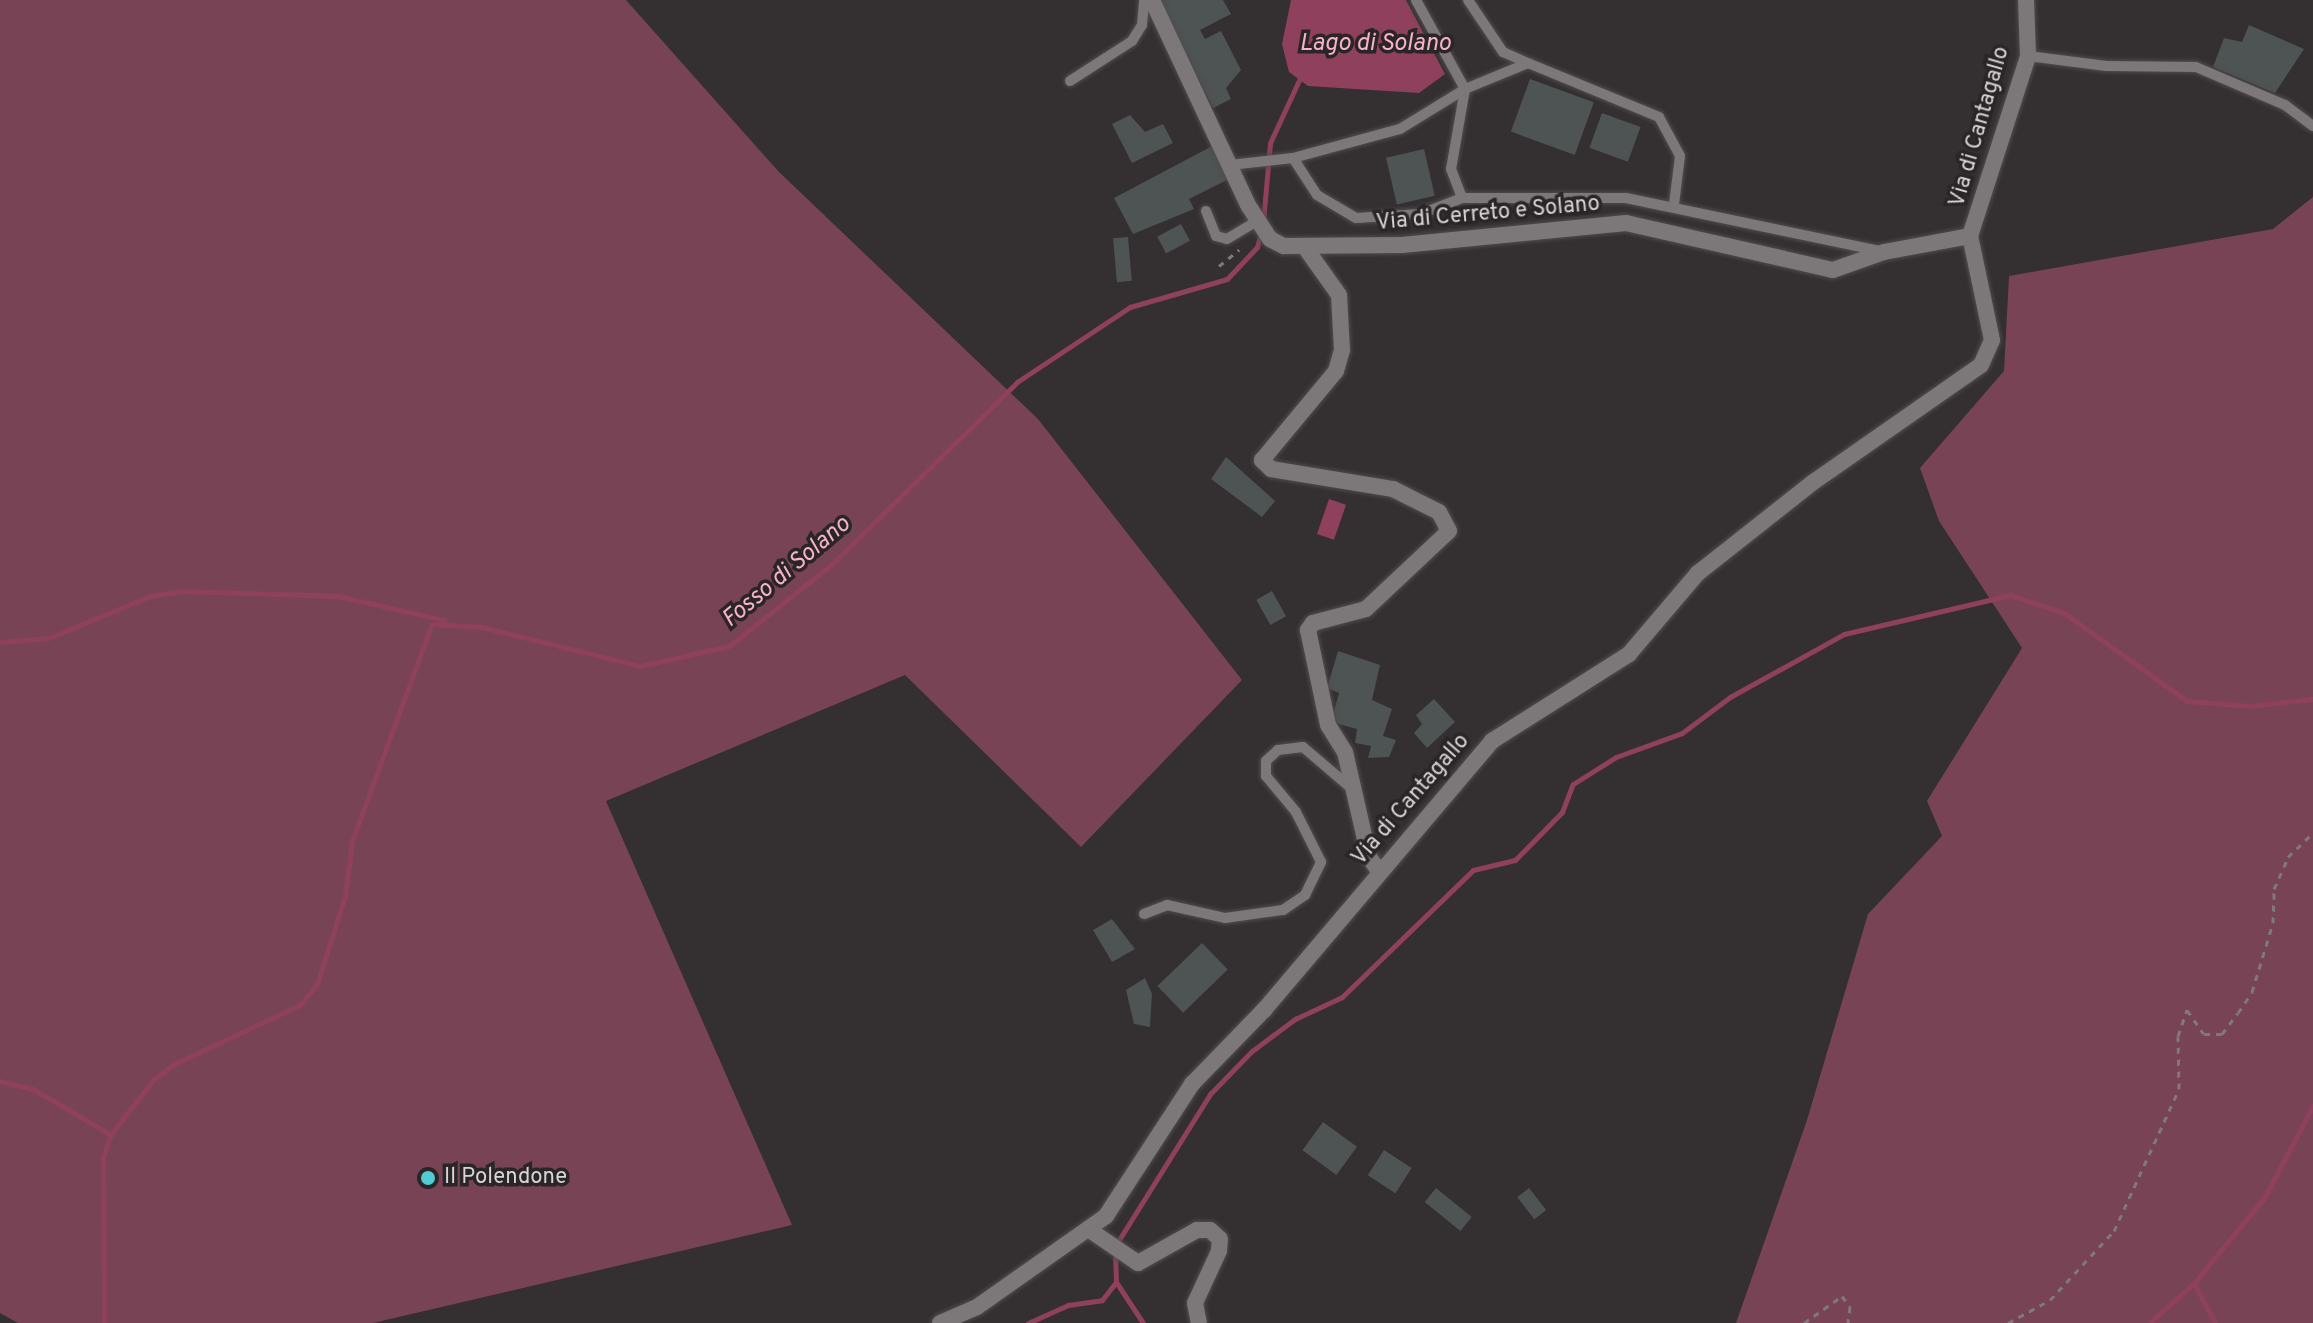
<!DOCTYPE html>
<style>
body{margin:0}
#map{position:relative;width:2313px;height:1323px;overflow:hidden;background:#342f30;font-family:Overpass,sans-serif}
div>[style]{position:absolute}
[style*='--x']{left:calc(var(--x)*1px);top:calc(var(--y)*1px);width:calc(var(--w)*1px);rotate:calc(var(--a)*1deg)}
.green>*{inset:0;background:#784355}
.water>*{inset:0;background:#8f405d;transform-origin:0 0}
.stream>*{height:5px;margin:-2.5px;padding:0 2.5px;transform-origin:2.5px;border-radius:2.5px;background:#8f405d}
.building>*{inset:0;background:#4e5353;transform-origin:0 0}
.path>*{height:3px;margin-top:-1.5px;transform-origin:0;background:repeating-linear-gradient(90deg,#7e7a7b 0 6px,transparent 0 12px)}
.roads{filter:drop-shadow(0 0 2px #504c4d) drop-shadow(0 0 2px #504c4d)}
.service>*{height:10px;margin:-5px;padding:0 5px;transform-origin:5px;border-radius:5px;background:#7c7779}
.minor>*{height:16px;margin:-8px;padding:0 8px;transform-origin:8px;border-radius:8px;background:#7c7779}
.tertiary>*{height:16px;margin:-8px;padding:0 8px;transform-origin:8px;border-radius:8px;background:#7c7779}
.dots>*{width:22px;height:22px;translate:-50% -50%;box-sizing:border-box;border:4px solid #2a2527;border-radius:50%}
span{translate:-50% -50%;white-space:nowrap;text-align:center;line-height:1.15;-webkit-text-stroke:7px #2a2527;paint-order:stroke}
.street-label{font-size:22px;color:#d8d5d6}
.poi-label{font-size:22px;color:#d8d5d6}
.left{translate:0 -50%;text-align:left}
.water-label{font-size:24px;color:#f8b3c9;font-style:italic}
</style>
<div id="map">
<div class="green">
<i style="clip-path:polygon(0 0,626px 0,779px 172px,1038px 419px,1242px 680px,1081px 847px,905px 675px,606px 801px,792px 1225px,373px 1323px,18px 1323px,0 1313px)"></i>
<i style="clip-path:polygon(2313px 197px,2313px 1323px,1736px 1323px,1807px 1120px,1868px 914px,1942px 836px,1927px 801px,2022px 648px,1939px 521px,1920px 468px,2004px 371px,2009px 276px,2273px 229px)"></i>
</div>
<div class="water">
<i style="clip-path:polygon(1291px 0,1406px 0,1445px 74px,1419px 93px,1308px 86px,1289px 72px,1282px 44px)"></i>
<i style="left:1329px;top:499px;width:18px;height:37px;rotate:19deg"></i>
</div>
<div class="stream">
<i style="--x:1263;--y:222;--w:79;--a:-84.9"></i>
<i style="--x:1270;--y:143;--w:74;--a:-65.2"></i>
<i style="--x:0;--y:642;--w:49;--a:-4.7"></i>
<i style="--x:49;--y:638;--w:109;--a:-22.6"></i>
<i style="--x:150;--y:596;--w:32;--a:-9"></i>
<i style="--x:182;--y:591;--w:156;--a:1.8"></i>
<i style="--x:338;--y:596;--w:109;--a:12.8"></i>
<i style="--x:0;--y:1081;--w:34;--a:14"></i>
<i style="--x:33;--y:1089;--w:91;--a:30.5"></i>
<i style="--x:1117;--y:1243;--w:176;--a:-58"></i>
<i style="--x:1210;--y:1094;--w:60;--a:-45.7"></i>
<i style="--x:1252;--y:1051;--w:54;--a:-36.7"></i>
<i style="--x:1295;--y:1019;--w:52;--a:-25.1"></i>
<i style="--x:1342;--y:997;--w:182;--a:-44.1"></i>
<i style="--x:1473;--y:870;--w:43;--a:-13.4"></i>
<i style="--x:1515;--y:860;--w:67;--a:-45.6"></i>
<i style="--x:1562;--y:812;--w:30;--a:-69"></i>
<i style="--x:1573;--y:784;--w:51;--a:-32.1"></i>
<i style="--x:1616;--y:757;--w:70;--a:-20"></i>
<i style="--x:1682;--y:733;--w:60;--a:-36.9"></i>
<i style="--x:1730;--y:697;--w:130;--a:-28.9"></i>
<i style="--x:1844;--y:634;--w:171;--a:-13.2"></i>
<i style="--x:2010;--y:595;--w:57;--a:18.4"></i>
<i style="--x:2064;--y:613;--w:151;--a:35.6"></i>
<i style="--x:2187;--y:701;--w:63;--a:4.5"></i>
<i style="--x:2250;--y:706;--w:63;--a:-6.3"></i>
<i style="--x:1116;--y:1282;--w:49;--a:56.6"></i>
<i style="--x:2194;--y:1283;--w:45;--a:62.3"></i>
<i style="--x:104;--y:1323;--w:166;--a:-90.3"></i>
<i style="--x:103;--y:1157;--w:24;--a:-71"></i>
<i style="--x:111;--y:1134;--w:68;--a:-52.1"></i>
<i style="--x:153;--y:1080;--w:26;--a:-37"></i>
<i style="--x:174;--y:1064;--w:139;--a:-25.1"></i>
<i style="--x:300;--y:1005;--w:27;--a:-51"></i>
<i style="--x:317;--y:984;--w:92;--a:-72.3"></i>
<i style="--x:345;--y:896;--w:55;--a:-82.7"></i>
<i style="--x:352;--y:841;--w:231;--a:-69.8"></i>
<i style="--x:432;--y:624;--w:50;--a:3.4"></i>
<i style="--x:482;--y:627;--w:163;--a:13.9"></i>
<i style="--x:640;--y:666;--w:91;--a:-12.7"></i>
<i style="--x:729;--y:646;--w:132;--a:-38.5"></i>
<i style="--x:832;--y:564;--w:260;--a:-44.5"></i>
<i style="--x:1017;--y:382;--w:136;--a:-33.6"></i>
<i style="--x:1130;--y:307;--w:101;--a:-16.1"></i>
<i style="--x:1227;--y:279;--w:44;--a:-46.8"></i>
<i style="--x:1257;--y:247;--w:16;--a:-75"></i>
<i style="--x:1028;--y:1323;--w:44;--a:-24.2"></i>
<i style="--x:1068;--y:1305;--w:34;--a:-8"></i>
<i style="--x:1102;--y:1300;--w:23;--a:-52"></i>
<i style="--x:1116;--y:1282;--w:29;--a:-92"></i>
<i style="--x:2149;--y:1323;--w:60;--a:-41.6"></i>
<i style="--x:2194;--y:1283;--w:110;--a:-50.5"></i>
<i style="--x:2264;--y:1198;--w:104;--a:-62"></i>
</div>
<div class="building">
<i style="clip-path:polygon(1158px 0,1223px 0,1231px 14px,1200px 30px,1205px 39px,1221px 31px,1241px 70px,1226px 88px,1231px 99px,1213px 108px)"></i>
<i style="clip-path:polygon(2249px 25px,2304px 49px,2275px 93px,2213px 67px,2224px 38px,2242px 42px)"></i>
<i style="left:1530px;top:79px;width:68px;height:56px;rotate:20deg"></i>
<i style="left:1602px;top:113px;width:41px;height:37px;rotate:20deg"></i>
<i style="clip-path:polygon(1130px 115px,1145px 132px,1163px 124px,1173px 143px,1132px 163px,1112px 124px)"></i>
<i style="clip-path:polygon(1216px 144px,1233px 177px,1189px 199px,1194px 209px,1133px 234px,1114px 198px)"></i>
<i style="left:1424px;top:149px;width:48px;height:39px;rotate:77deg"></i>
<i style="left:1181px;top:224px;width:19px;height:27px;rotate:62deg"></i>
<i style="left:1128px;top:237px;width:44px;height:15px;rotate:85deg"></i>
<i style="clip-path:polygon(1226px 457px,1275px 501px,1262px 517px,1211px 479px)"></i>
<i style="left:1272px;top:591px;width:29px;height:18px;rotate:61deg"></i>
<i style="clip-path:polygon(1338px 651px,1380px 665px,1372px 700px,1392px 709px,1383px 736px,1396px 740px,1389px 757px,1368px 758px,1371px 746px,1355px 743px,1357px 729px,1331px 722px,1339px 693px,1327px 688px)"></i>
<i style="clip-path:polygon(1434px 699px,1455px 722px,1427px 748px,1414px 733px,1422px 724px,1416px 715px)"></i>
<i style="clip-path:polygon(1112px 919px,1135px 949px,1112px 962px,1093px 930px)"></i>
<i style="left:1202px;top:943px;width:37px;height:62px;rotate:46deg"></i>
<i style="clip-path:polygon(1145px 978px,1152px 994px,1150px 1027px,1134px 1024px,1126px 990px)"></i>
<i style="left:1323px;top:1122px;width:42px;height:35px;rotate:36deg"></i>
<i style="left:1384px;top:1150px;width:33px;height:30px;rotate:33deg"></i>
<i style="left:1436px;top:1188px;width:46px;height:18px;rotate:39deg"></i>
<i style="left:1529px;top:1188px;width:28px;height:15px;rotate:52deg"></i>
</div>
<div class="path">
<i style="--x:1219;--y:266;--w:26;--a:-39"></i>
<i style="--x:1804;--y:1323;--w:47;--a:-35.4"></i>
<i style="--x:1842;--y:1296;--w:14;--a:54"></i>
<i style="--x:1850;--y:1307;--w:16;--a:97"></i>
<i style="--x:2008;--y:1323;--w:48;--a:-28.7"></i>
<i style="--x:2050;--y:1300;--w:94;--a:-47.2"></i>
<i style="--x:2114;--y:1231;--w:156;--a:-65.4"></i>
<i style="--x:2179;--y:1089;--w:53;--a:-91.1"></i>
<i style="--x:2178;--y:1036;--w:28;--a:-71"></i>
<i style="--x:2187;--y:1010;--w:29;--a:55"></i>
<i style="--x:2204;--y:1034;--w:18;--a:0"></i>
<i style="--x:2222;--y:1034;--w:26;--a:-53"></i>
<i style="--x:2238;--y:1013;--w:25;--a:-56"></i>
<i style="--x:2252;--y:992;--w:72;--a:-73.1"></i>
<i style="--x:2273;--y:923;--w:34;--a:-88"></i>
<i style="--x:2274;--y:889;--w:35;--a:-66"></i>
<i style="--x:2288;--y:857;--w:35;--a:-44"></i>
</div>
<div class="roads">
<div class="service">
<i style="--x:1416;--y:0;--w:102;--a:61.2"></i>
<i style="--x:1465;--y:89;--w:81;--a:99.9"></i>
<i style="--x:1451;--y:169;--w:31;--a:69"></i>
<i style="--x:1468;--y:0;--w:63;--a:56.1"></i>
<i style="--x:1503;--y:52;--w:27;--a:24"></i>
<i style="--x:2028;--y:56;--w:79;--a:7.3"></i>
<i style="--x:2106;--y:66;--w:90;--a:0.6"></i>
<i style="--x:2196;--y:67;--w:97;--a:23.1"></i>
<i style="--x:2285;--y:105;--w:35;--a:37"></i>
<i style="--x:1070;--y:81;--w:74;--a:-32.8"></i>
<i style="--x:1132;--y:41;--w:19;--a:-58"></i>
<i style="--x:1142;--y:25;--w:25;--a:-85"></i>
<i style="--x:1293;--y:158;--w:44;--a:57"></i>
<i style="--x:1317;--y:195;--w:45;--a:30.5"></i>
<i style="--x:1356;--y:218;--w:65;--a:-3.5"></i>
<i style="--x:1421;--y:214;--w:44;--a:-21.3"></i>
<i style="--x:1462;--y:198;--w:164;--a:0"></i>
<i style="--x:1626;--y:198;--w:259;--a:11.8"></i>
<i style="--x:1230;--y:165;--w:63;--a:-6.3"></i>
<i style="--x:1293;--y:158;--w:111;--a:-15.2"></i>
<i style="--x:1400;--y:129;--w:76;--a:-31.6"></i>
<i style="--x:1465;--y:89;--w:68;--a:-22.4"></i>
<i style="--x:1528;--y:63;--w:142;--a:22.4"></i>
<i style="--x:1659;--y:117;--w:44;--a:61.7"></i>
<i style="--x:1680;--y:156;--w:48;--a:97.1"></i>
<i style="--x:1206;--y:211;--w:27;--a:68"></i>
<i style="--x:1216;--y:236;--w:11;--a:15"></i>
<i style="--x:1227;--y:239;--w:37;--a:-31"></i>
<i style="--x:1144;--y:914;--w:25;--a:-21"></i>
<i style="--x:1167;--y:905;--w:59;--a:12.6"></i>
<i style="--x:1225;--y:918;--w:59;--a:-7.9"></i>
<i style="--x:1283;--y:910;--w:27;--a:-34"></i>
<i style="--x:1305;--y:895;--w:37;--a:-64"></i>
<i style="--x:1321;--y:862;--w:56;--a:-116.6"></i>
<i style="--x:1296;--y:812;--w:47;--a:-129.8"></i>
<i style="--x:1266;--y:776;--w:15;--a:-90"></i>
<i style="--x:1266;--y:761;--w:16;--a:-43"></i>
<i style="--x:1278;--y:750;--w:25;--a:-7"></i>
<i style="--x:1303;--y:747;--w:63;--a:40.5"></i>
</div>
<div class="minor">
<i style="--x:1152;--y:0;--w:226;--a:64.9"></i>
<i style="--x:1248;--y:205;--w:40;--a:57.1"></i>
<i style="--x:1270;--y:239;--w:16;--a:27"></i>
<i style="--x:1284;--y:246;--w:118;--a:-0.5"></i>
<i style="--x:1402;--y:245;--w:225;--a:-5.6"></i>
<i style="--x:1626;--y:223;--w:212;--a:12.8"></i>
<i style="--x:1833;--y:270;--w:54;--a:-19.4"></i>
<i style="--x:1884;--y:252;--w:87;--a:-10.5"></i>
<i style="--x:1307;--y:250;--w:55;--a:54.6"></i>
<i style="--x:1339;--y:295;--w:55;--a:86.9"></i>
<i style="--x:1342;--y:350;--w:22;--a:106"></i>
<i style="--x:1336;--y:371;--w:116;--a:129.7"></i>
<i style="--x:1262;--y:460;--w:13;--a:45"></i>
<i style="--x:1271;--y:469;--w:124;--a:9.3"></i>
<i style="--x:1393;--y:489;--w:51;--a:26.6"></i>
<i style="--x:1439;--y:512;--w:21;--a:62"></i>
<i style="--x:1449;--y:531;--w:114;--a:136.8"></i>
<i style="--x:1366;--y:609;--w:55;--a:165.2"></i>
<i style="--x:1313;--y:623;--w:9;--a:126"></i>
<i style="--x:1308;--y:630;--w:97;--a:78.1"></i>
<i style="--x:1328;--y:725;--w:32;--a:58"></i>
<i style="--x:1345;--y:752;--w:108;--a:77.1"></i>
<i style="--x:1369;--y:857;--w:16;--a:55"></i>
<i style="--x:1091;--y:1231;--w:57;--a:34.2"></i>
<i style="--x:1138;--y:1263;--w:68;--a:-29.2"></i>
<i style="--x:1197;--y:1230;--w:13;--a:0"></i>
<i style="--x:1210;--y:1230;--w:13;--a:42"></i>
<i style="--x:1220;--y:1239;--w:12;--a:95"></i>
<i style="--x:1219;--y:1251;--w:57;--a:114.8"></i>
<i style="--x:1195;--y:1303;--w:20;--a:79"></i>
</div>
<div class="tertiary">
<i style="--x:940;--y:1323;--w:40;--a:-23.4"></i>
<i style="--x:977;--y:1307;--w:158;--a:-35.2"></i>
<i style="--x:1106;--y:1216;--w:158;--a:-56.9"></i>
<i style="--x:1192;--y:1084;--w:103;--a:-45.8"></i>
<i style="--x:1264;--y:1010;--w:353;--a:-49.7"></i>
<i style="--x:1492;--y:741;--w:162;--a:-32.4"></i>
<i style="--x:1629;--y:654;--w:106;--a:-49.6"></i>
<i style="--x:1698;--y:573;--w:145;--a:-38.3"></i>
<i style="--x:1812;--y:483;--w:206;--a:-34.9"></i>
<i style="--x:1981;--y:365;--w:27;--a:-66"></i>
<i style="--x:1992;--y:340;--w:106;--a:-101.9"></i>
<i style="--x:1970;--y:236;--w:189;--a:-72.1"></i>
<i style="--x:2028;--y:56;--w:56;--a:-92"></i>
</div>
</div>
<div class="dots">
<i style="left:428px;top:1178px;background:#51ccd4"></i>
</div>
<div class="street-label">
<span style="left:1980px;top:127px;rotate:-74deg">Via di Cantagallo</span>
<span style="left:1488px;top:214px;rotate:-5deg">Via di Cerreto e Solano</span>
<span style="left:1411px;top:800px;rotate:-49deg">Via di Cantagallo</span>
</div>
<div class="poi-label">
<span class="left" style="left:444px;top:1178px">Il Polendone</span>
</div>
<div class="water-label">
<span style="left:1375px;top:45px">Lago di Solano</span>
<span style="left:787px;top:573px;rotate:-40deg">Fosso di Solano</span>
</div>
</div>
